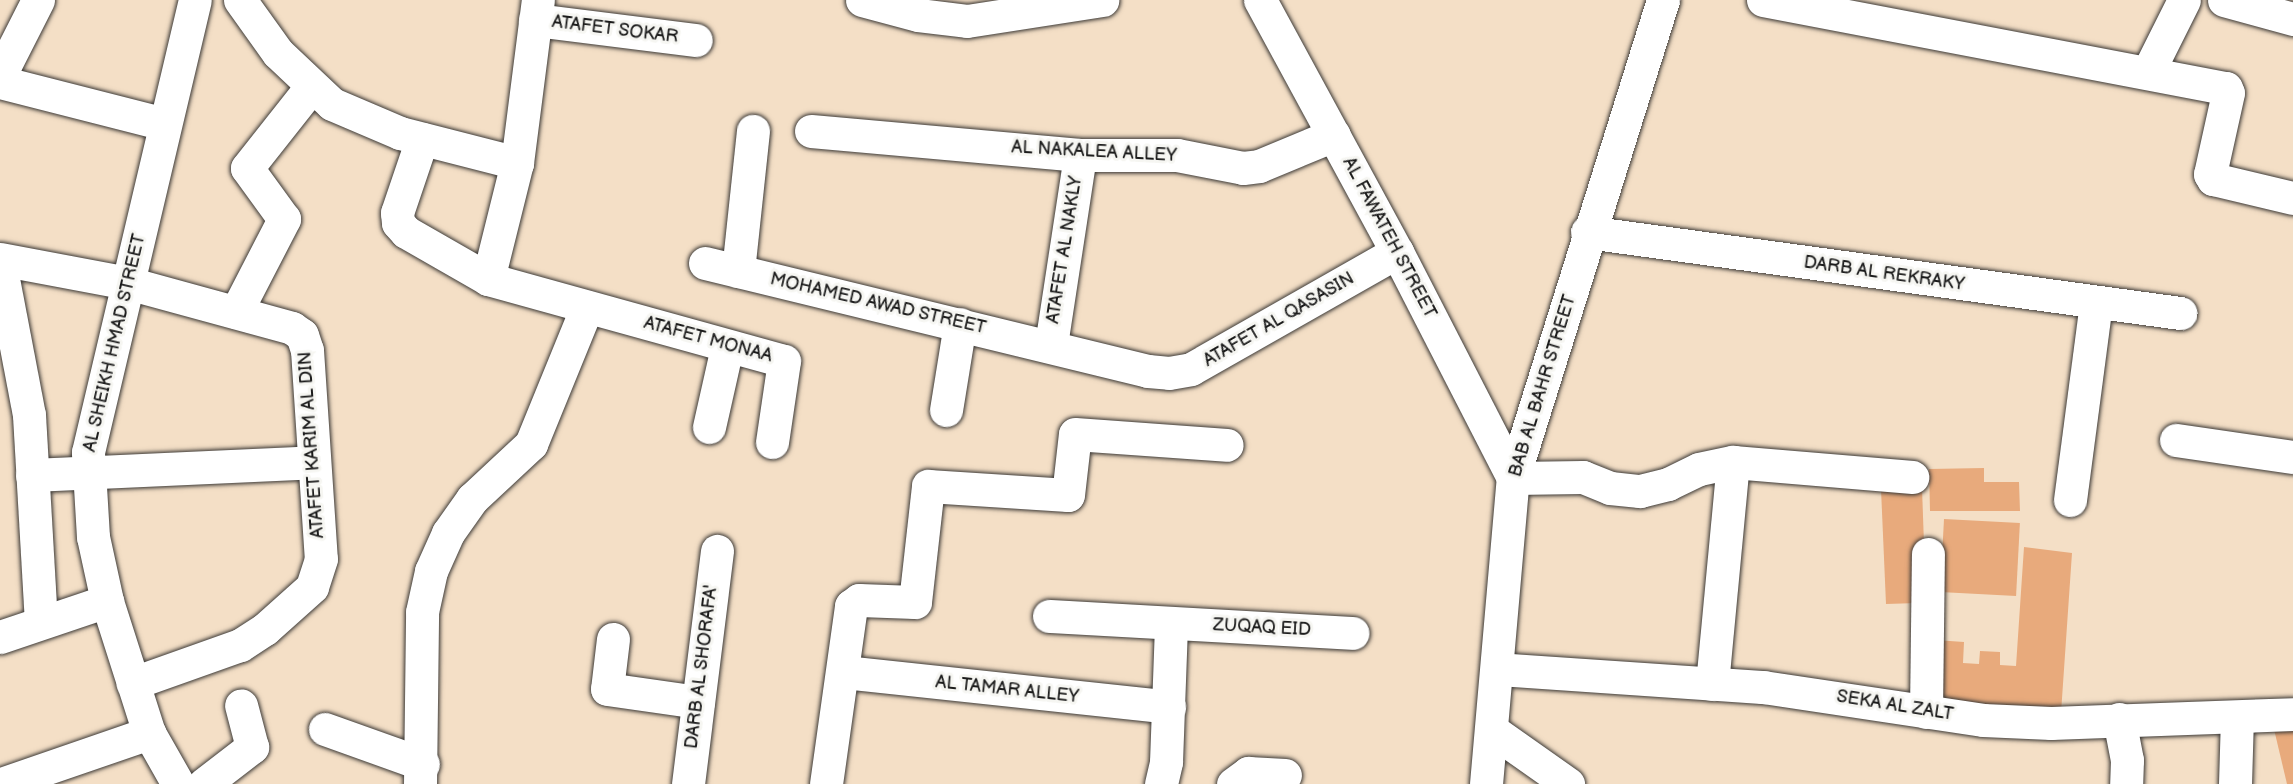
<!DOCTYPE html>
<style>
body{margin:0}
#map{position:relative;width:2293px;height:784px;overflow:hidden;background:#f4dfc6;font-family:"Balsamiq Sans",sans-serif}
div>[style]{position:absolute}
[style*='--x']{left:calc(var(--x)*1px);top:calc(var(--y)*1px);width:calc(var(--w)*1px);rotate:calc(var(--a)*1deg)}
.building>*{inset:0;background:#e8aa7c;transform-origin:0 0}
.roads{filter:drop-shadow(0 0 2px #3c3936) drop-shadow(0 0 2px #3c3936)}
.street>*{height:33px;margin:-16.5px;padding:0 16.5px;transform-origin:16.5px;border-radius:16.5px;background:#fff}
span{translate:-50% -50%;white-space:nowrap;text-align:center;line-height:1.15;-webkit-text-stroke:6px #f6f6f2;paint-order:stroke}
.street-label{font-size:18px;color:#1c1c1c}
</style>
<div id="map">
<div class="building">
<i style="clip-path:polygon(1984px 468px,1984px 482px,2019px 482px,2020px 511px,1930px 511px,1929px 469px)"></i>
<i style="clip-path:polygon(1922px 488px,1924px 544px,1918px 603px,1886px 604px,1881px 489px)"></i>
<i style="left:1944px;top:519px;width:76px;height:73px;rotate:3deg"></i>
<i style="clip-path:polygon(2024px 547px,2072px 553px,2061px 713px,1931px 705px,1935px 640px,1964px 642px,1963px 663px,1979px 664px,1980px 651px,2000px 652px,2000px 665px,2016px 666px)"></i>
<i style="clip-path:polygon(2273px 725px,2293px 729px,2293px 784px,2287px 784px)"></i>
</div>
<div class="roads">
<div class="street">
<i style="--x:240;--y:0;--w:65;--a:54.4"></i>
<i style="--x:278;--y:53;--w:74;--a:43.4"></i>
<i style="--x:332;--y:104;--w:74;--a:23.1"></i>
<i style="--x:400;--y:133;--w:121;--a:14.4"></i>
<i style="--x:862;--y:0;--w:58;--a:15"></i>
<i style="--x:918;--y:15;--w:49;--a:7"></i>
<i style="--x:967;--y:21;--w:137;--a:-8.8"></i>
<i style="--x:1260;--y:0;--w:287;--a:61.5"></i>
<i style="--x:1397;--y:252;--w:254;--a:62.8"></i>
<i style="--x:1513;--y:478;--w:70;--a:-0.8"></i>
<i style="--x:1583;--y:477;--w:29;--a:22"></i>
<i style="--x:1610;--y:488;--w:30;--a:6"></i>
<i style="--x:1640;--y:491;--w:29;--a:-14"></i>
<i style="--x:1668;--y:484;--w:34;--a:-26"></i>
<i style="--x:1699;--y:469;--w:35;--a:-12"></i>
<i style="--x:1733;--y:462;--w:180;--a:4.8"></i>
<i style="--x:1763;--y:0;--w:471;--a:10.8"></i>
<i style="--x:2226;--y:88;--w:5;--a:68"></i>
<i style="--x:2228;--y:93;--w:83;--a:102.5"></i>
<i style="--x:2210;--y:174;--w:6;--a:59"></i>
<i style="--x:2213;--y:179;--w:82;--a:13.4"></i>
<i style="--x:2224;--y:0;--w:72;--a:15.4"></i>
<i style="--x:535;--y:20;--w:162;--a:7.1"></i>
<i style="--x:2148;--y:72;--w:80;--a:-63.4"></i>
<i style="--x:0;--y:75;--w:84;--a:-63.1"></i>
<i style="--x:0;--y:82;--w:170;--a:14.3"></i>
<i style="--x:811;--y:131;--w:270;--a:5.1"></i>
<i style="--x:1080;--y:155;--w:97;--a:0"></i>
<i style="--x:1177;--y:155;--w:67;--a:11.1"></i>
<i style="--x:1243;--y:168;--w:16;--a:-7"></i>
<i style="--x:1259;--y:166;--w:81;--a:-22.5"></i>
<i style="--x:422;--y:139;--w:78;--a:108.7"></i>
<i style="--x:397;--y:213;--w:10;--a:84"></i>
<i style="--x:398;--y:223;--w:12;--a:48"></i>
<i style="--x:406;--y:232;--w:95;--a:29.8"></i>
<i style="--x:488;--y:279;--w:307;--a:15.5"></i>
<i style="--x:784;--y:361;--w:82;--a:98.4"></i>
<i style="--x:1587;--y:232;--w:599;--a:7.78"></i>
<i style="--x:0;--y:259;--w:130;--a:10.6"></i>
<i style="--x:128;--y:283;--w:170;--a:15.3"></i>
<i style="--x:292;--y:328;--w:12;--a:35"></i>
<i style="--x:302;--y:335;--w:16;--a:72"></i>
<i style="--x:307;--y:350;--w:209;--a:86.2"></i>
<i style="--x:321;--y:559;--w:29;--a:108"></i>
<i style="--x:312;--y:587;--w:63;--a:138.2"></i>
<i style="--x:265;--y:629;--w:30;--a:147"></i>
<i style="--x:240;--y:645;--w:114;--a:160.4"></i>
<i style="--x:0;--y:263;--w:155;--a:79.2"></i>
<i style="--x:29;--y:415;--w:207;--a:86.7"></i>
<i style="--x:705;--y:263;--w:456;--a:13.7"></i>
<i style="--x:1148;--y:371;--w:21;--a:5"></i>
<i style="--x:1169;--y:373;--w:22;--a:-10"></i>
<i style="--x:1191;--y:369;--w:237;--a:-29.6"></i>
<i style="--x:738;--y:271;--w:141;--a:-83.9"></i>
<i style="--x:488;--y:279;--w:120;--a:-76"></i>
<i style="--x:517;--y:163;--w:164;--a:-82.7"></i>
<i style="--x:236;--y:312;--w:105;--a:-62.7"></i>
<i style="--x:284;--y:219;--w:63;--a:-126"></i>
<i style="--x:247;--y:168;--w:103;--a:-51.7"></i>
<i style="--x:1051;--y:345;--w:192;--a:-81.3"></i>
<i style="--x:946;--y:410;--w:87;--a:-80.8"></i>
<i style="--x:709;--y:427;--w:82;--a:-77.3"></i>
<i style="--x:2176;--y:440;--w:118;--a:8.3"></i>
<i style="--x:32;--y:475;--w:282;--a:-2.6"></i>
<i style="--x:2070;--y:500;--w:199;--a:-82.5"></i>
<i style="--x:1049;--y:616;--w:304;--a:3.2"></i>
<i style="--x:0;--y:637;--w:113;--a:-18.6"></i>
<i style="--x:613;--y:639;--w:50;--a:96.8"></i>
<i style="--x:607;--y:689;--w:92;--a:8.1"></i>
<i style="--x:1497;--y:669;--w:267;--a:3.9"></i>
<i style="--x:1763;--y:687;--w:222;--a:8.5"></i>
<i style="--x:1983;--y:720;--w:68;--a:2.5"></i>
<i style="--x:2051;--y:723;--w:242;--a:-2.1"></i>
<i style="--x:844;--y:672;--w:327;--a:6.1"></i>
<i style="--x:1712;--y:684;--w:223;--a:-84.6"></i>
<i style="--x:1926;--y:712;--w:158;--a:-89.3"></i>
<i style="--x:2119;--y:719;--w:42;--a:79"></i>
<i style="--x:2127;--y:760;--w:24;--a:92"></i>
<i style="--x:325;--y:729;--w:104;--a:19.7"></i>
<i style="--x:1493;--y:731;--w:92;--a:35.2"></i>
<i style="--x:1;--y:784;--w:157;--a:-19"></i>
<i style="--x:178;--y:784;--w:59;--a:-119.6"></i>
<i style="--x:149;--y:733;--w:139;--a:-107.7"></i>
<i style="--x:107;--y:601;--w:66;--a:-102.3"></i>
<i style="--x:93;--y:537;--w:85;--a:-93.4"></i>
<i style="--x:88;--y:452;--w:464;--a:-76.7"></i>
<i style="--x:204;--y:784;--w:61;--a:-37.6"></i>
<i style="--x:252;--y:747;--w:43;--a:-104.7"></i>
<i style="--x:420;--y:784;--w:172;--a:-89.3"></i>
<i style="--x:422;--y:612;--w:42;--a:-77.6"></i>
<i style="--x:431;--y:571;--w:42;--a:-65.9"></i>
<i style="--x:448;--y:533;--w:42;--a:-54.8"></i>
<i style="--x:472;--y:499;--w:81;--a:-43"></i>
<i style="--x:531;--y:444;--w:148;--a:-67.8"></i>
<i style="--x:688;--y:784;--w:235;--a:-82.9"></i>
<i style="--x:826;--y:784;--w:180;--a:-82"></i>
<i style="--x:851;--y:606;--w:10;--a:-37"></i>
<i style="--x:859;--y:600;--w:56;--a:2"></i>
<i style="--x:915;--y:602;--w:117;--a:-83.6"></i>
<i style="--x:928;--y:486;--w:140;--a:3.7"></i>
<i style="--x:1068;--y:495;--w:61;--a:-83.5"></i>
<i style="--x:1075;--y:434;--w:152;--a:4.1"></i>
<i style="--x:1161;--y:784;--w:23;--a:-77"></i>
<i style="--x:1166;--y:762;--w:139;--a:-87.9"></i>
<i style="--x:1233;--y:784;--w:19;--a:-36"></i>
<i style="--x:1248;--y:773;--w:37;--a:3"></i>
<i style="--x:1486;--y:784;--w:307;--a:-85"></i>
<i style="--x:1513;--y:478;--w:501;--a:-72.58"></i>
<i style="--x:2235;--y:784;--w:67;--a:-88.3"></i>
</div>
</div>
<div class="street-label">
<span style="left:615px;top:30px;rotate:7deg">ATAFET SOKAR</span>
<span style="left:1094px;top:152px;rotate:3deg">AL NAKALEA ALLEY</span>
<span style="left:1389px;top:238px;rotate:62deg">AL FAWATEH STREET</span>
<span style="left:1065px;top:250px;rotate:-81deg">ATAFET AL NAKLY</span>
<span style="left:1884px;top:274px;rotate:8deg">DARB AL REKRAKY</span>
<span style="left:878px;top:304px;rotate:13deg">MOHAMED AWAD STREET</span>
<span style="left:1279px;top:320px;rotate:-30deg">ATAFET AL QASASIN</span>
<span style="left:708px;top:340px;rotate:15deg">ATAFET MONAA</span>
<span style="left:115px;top:343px;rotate:-77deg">AL SHEIKH HMAD STREET</span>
<span style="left:1543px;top:386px;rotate:-73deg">BAB AL BAHR STREET</span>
<span style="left:312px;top:445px;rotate:-94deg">ATAFET KARIM AL DIN</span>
<span style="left:1262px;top:628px;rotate:3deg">ZUQAQ EID</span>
<span style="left:702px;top:667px;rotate:-83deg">DARB AL SHORAFA'</span>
<span style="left:1007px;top:690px;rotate:6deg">AL TAMAR ALLEY</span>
<span style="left:1895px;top:706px;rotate:9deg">SEKA AL ZALT</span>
</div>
</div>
